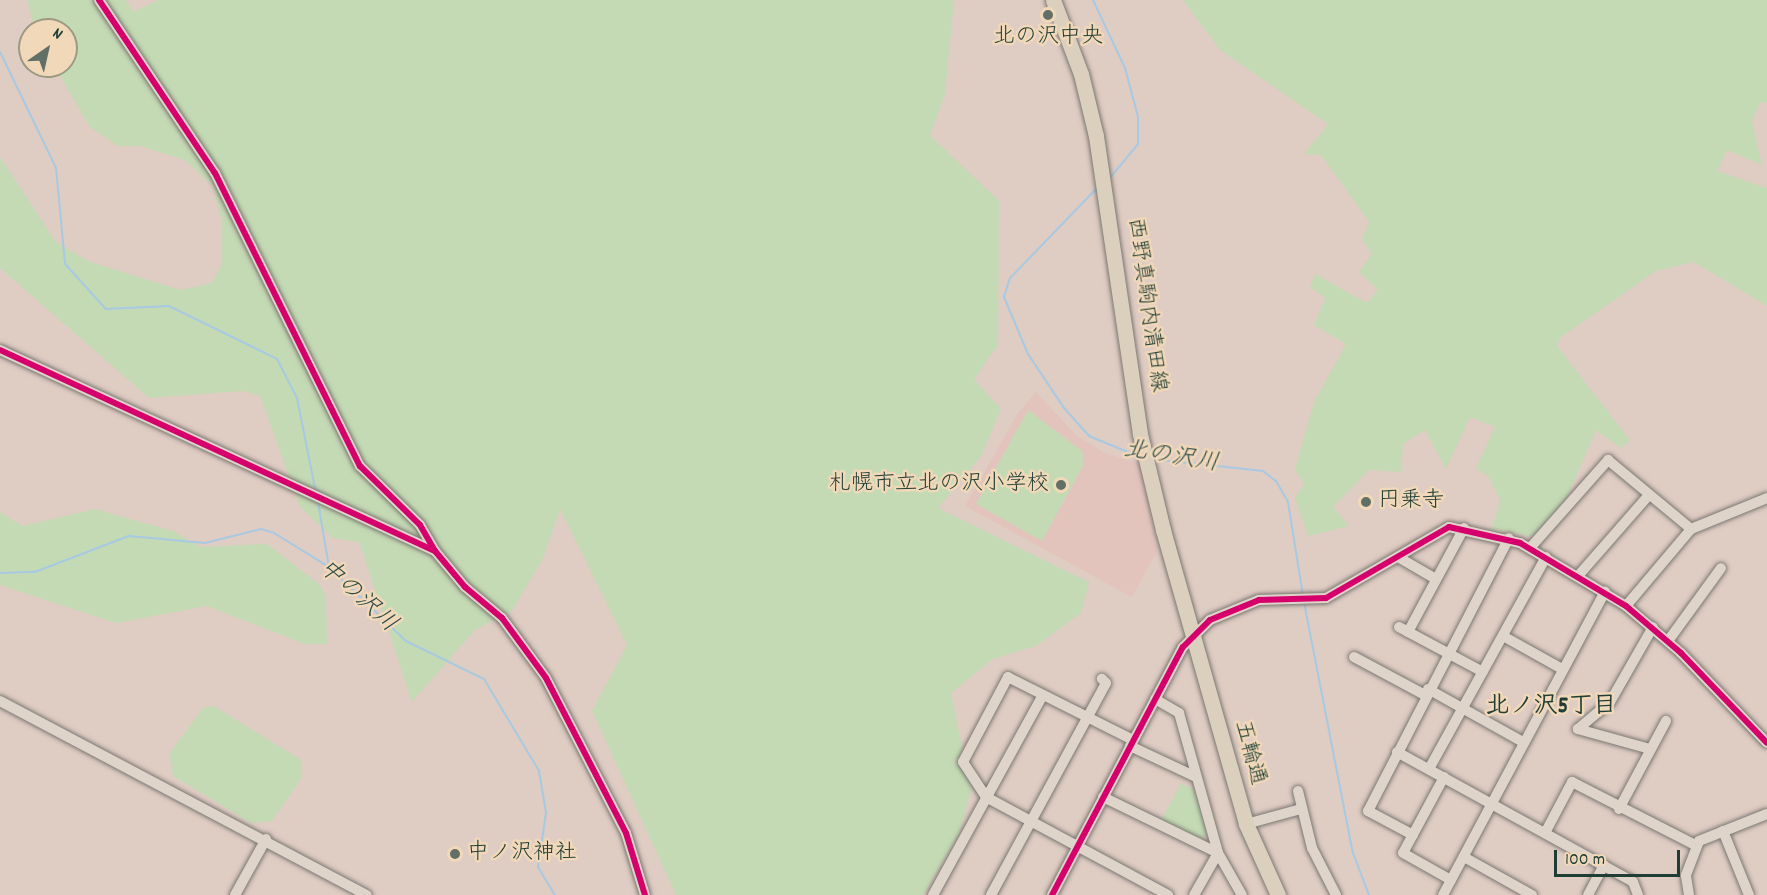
<!DOCTYPE html>
<meta charset="utf-8">
<style>
body{margin:0}
#map{position:relative;width:1767px;height:895px;overflow:hidden;background:#dfccc3;font-family:Dekko,"Klee One",sans-serif}
div>[style]{position:absolute}
[style*='--x']{left:calc(var(--x)*1px);top:calc(var(--y)*1px);width:calc(var(--w)*1px);rotate:calc(var(--a)*1deg)}
.built>*{inset:0;background:#e3c4bd}
.green>*{inset:0;background:#c4dab4}
.stream>*{height:2px;margin:-1px;padding:0 1px;transform-origin:1px;border-radius:1px;background:#a8c9e2}
.roads{filter:drop-shadow(0 0 2px #7b7872) drop-shadow(0 0 2px #7b7872)}
.minor>*{height:10px;margin:-5px;padding:0 5px;transform-origin:5px;border-radius:5px;background:#dfd4ca}
.primary>*{height:15px;margin:-7.5px;padding:0 7.5px;transform-origin:7.5px;border-radius:7.5px;background:#dbd0be}
.cycleway>*{height:6px;margin:-3px;padding:0 3px;transform-origin:3px;border-radius:3px;background:#d6006c}
.dots>*{width:16px;height:16px;translate:-50% -50%;box-sizing:border-box;border:3px solid #f1d8b9;border-radius:50%}
span{translate:-50% -50%;white-space:nowrap;text-align:center;line-height:1.15;-webkit-text-stroke:5px #f1d8b9;paint-order:stroke}
.poi-label{font-size:22px;color:#1f3d34}
.right{translate:-100% -50%;text-align:right}
.left{translate:0 -50%;text-align:left}
.street-label{font-size:22px;color:#1f3d34}
.water-label{font-size:24px;color:#2a4b47;font-style:italic}
.neighbourhood-label{font-size:24px;color:#1f3d34;font-weight:700}
.north{position:absolute;left:18px;top:18px;width:60px;height:60px;box-sizing:border-box;background:#f1d8b9;border:2px solid #9d9a84;border-radius:50%;rotate:34deg;font-size:16px;font-weight:700;line-height:24px;text-align:center;color:#1f3d34}
.north::after{content:'';display:block;margin:auto;width:21px;height:27px;background:#626f66;clip-path:polygon(50% 0,100% 100%,50% 72%,0 100%)}
.scale{position:absolute;left:1554px;top:850px;width:126px;height:27px;box-sizing:border-box;border:3px solid #1f3d34;border-top:0;padding-left:8px;font-size:18px;line-height:21px;white-space:nowrap;color:#1f3d34;-webkit-text-stroke:4px #f1d8b9;paint-order:stroke}
</style>
<div id="map">
<div class="built">
<i style="clip-path:polygon(1036px 392px,1076px 435px,1105px 453px,1140px 464px,1158px 549px,1132px 597px,965px 506px,1018px 413px)"></i>
</div>
<div class="green">
<i style="clip-path:polygon(27px 0,126px 0,133px 12px,158px 0,954px 0,945px 94px,930px 135px,999px 201px,998px 345px,974px 379px,1001px 409px,981px 456px,938px 508px,1089px 582px,1081px 613px,1036px 646px,993px 659px,951px 693px,971px 791px,959px 834px,923px 895px,676px 895px,592px 711px,627px 645px,560px 509px,543px 558px,512px 611px,475px 630px,412px 702px,359px 542px,333px 538px,300px 507px,260px 396px,244px 391px,149px 398px,0 268px,0 157px,56px 242px,90px 262px,181px 290px,212px 283px,221px 265px,222px 223px,213px 186px,185px 160px,140px 146px,118px 146px,90px 127px,54px 66px,66px 66px,66px 30px,35px 30px)"></i>
<i style="clip-path:polygon(1183px 0,1767px 0,1767px 103px,1760px 102px,1752px 121px,1762px 165px,1727px 150px,1717px 171px,1767px 188px,1767px 306px,1694px 262px,1656px 271px,1560px 338px,1557px 346px,1630px 440px,1621px 448px,1596px 430px,1567px 497px,1536px 537px,1492px 529px,1500px 500px,1489px 477px,1476px 468px,1495px 427px,1470px 417px,1446px 469px,1425px 430px,1403px 444px,1401px 472px,1369px 470px,1333px 507px,1349px 526px,1308px 536px,1295px 498px,1304px 484px,1295px 469px,1314px 402px,1346px 344px,1314px 325px,1325px 298px,1310px 287px,1315px 274px,1367px 303px,1378px 290px,1359px 272px,1371px 254px,1362px 239px,1369px 222px,1321px 155px,1304px 154px,1328px 124px,1220px 50px)"></i>
<i style="clip-path:polygon(1028px 410px,1082px 451px,1084px 464px,1042px 541px,976px 504px)"></i>
<i style="clip-path:polygon(95px 509px,173px 531px,201px 547px,267px 544px,319px 584px,326px 596px,327px 644px,305px 644px,207px 606px,116px 623px,0 585px,0 512px,22px 526px)"></i>
<i style="clip-path:polygon(214px 706px,301px 760px,302px 777px,272px 821px,251px 823px,173px 776px,169px 754px,203px 708px)"></i>
<i style="clip-path:polygon(1181px 783px,1195px 790px,1207px 834px,1200px 840px,1161px 821px)"></i>
</div>
<div class="stream">
<i style="--x:1093;--y:0;--w:75;--a:64.8"></i>
<i style="--x:1125;--y:68;--w:51;--a:75.1"></i>
<i style="--x:1138;--y:117;--w:27;--a:90"></i>
<i style="--x:1138;--y:144;--w:44;--a:129.5"></i>
<i style="--x:0;--y:52;--w:129;--a:64.2"></i>
<i style="--x:56;--y:168;--w:96;--a:84.6"></i>
<i style="--x:65;--y:264;--w:61;--a:47.7"></i>
<i style="--x:106;--y:309;--w:63;--a:-2.7"></i>
<i style="--x:169;--y:306;--w:120;--a:26.1"></i>
<i style="--x:277;--y:359;--w:44;--a:62.9"></i>
<i style="--x:297;--y:398;--w:97;--a:78.7"></i>
<i style="--x:1098;--y:187;--w:127;--a:134"></i>
<i style="--x:1010;--y:278;--w:20;--a:108"></i>
<i style="--x:1004;--y:297;--w:62;--a:67.2"></i>
<i style="--x:1028;--y:354;--w:65;--a:56.3"></i>
<i style="--x:1064;--y:408;--w:38;--a:48"></i>
<i style="--x:1089;--y:436;--w:55;--a:22.4"></i>
<i style="--x:1151;--y:459;--w:113;--a:6.1"></i>
<i style="--x:1263;--y:471;--w:16;--a:38"></i>
<i style="--x:1276;--y:481;--w:24;--a:60"></i>
<i style="--x:1288;--y:502;--w:95;--a:80.9"></i>
<i style="--x:318;--y:502;--w:66;--a:80.4"></i>
<i style="--x:0;--y:573;--w:35;--a:-2"></i>
<i style="--x:35;--y:572;--w:101;--a:-21"></i>
<i style="--x:129;--y:536;--w:76;--a:5.3"></i>
<i style="--x:205;--y:543;--w:58;--a:-14"></i>
<i style="--x:261;--y:529;--w:14;--a:17"></i>
<i style="--x:274;--y:533;--w:65;--a:31.7"></i>
<i style="--x:329;--y:567;--w:107;--a:43.9"></i>
<i style="--x:406;--y:641;--w:87;--a:26"></i>
<i style="--x:484;--y:679;--w:107;--a:59.1"></i>
<i style="--x:539;--y:771;--w:43;--a:80.5"></i>
<i style="--x:546;--y:813;--w:55;--a:98.4"></i>
<i style="--x:538;--y:867;--w:33;--a:59"></i>
<i style="--x:1304;--y:602;--w:256;--a:79"></i>
<i style="--x:1353;--y:853;--w:45;--a:69.1"></i>
</div>
<div class="roads">
<div class="minor">
<i style="--x:99;--y:0;--w:208;--a:56.2"></i>
<i style="--x:215;--y:173;--w:327;--a:63.7"></i>
<i style="--x:360;--y:466;--w:84;--a:44.5"></i>
<i style="--x:420;--y:525;--w:30;--a:60"></i>
<i style="--x:0;--y:350;--w:479;--a:24.8"></i>
<i style="--x:435;--y:551;--w:47;--a:50.2"></i>
<i style="--x:465;--y:587;--w:48;--a:40"></i>
<i style="--x:502;--y:618;--w:74;--a:53.7"></i>
<i style="--x:546;--y:678;--w:174;--a:62.7"></i>
<i style="--x:626;--y:833;--w:65;--a:73"></i>
<i style="--x:1530;--y:548;--w:118;--a:-48.4"></i>
<i style="--x:1608;--y:460;--w:108;--a:39.7"></i>
<i style="--x:1398;--y:557;--w:44;--a:30.1"></i>
<i style="--x:1578;--y:576;--w:108;--a:-48.8"></i>
<i style="--x:1626;--y:606;--w:101;--a:-49.8"></i>
<i style="--x:1691;--y:529;--w:82;--a:-22.2"></i>
<i style="--x:1399;--y:627;--w:95;--a:28.2"></i>
<i style="--x:1408;--y:632;--w:118;--a:-61.7"></i>
<i style="--x:1503;--y:636;--w:68;--a:29.2"></i>
<i style="--x:1668;--y:641;--w:90;--a:-54"></i>
<i style="--x:1354;--y:657;--w:81;--a:28.2"></i>
<i style="--x:1428;--y:689;--w:109;--a:29.2"></i>
<i style="--x:1155;--y:699;--w:28;--a:30"></i>
<i style="--x:1179;--y:713;--w:145;--a:74.4"></i>
<i style="--x:1218;--y:853;--w:48;--a:60.3"></i>
<i style="--x:0;--y:701;--w:415;--a:27.9"></i>
<i style="--x:1133;--y:740;--w:140;--a:-153.3"></i>
<i style="--x:1008;--y:677;--w:96;--a:117.9"></i>
<i style="--x:963;--y:762;--w:42;--a:56.7"></i>
<i style="--x:986;--y:797;--w:207;--a:28.3"></i>
<i style="--x:1130;--y:746;--w:73;--a:25.2"></i>
<i style="--x:1650;--y:749;--w:75;--a:-164.5"></i>
<i style="--x:1578;--y:729;--w:42;--a:-40.2"></i>
<i style="--x:1610;--y:702;--w:86;--a:-60.2"></i>
<i style="--x:1397;--y:752;--w:269;--a:28.8"></i>
<i style="--x:1633;--y:882;--w:14;--a:69"></i>
<i style="--x:1429;--y:769;--w:242;--a:-61.1"></i>
<i style="--x:1444;--y:777;--w:86;--a:118.3"></i>
<i style="--x:1403;--y:853;--w:55;--a:29.4"></i>
<i style="--x:1298;--y:791;--w:59;--a:76.2"></i>
<i style="--x:1312;--y:848;--w:53;--a:62.9"></i>
<i style="--x:1103;--y:797;--w:128;--a:26"></i>
<i style="--x:1218;--y:853;--w:48;--a:119.7"></i>
<i style="--x:1619;--y:809;--w:100;--a:-61.9"></i>
<i style="--x:1246;--y:824;--w:57;--a:-15.3"></i>
<i style="--x:1723;--y:831;--w:69;--a:67.9"></i>
<i style="--x:1545;--y:833;--w:58;--a:-62.1"></i>
<i style="--x:1572;--y:782;--w:140;--a:27.1"></i>
<i style="--x:1413;--y:835;--w:51;--a:-151.9"></i>
<i style="--x:1368;--y:811;--w:307;--a:-62.7"></i>
<i style="--x:1464;--y:857;--w:78;--a:29.2"></i>
<i style="--x:235;--y:895;--w:64;--a:-61"></i>
<i style="--x:933;--y:895;--w:228;--a:-61.2"></i>
<i style="--x:991;--y:895;--w:241;--a:-61.5"></i>
<i style="--x:1106;--y:683;--w:6;--a:-135"></i>
<i style="--x:1052;--y:895;--w:280;--a:-62.2"></i>
<i style="--x:1183;--y:647;--w:38;--a:-45"></i>
<i style="--x:1210;--y:620;--w:53;--a:-22.2"></i>
<i style="--x:1259;--y:600;--w:67;--a:-1.7"></i>
<i style="--x:1326;--y:598;--w:142;--a:-30"></i>
<i style="--x:1449;--y:527;--w:73;--a:12.7"></i>
<i style="--x:1520;--y:543;--w:123;--a:30.7"></i>
<i style="--x:1626;--y:606;--w:72;--a:40.5"></i>
<i style="--x:1681;--y:653;--w:124;--a:46.3"></i>
<i style="--x:1443;--y:895;--w:344;--a:-61.9"></i>
<i style="--x:1588;--y:895;--w:34;--a:-62"></i>
<i style="--x:1689;--y:895;--w:20;--a:-99"></i>
<i style="--x:1686;--y:875;--w:36;--a:-69"></i>
<i style="--x:1699;--y:841;--w:73;--a:-21.7"></i>
</div>
<div class="primary">
<i style="--x:1053;--y:0;--w:79;--a:69.3"></i>
<i style="--x:1081;--y:74;--w:64;--a:76.4"></i>
<i style="--x:1096;--y:136;--w:301;--a:81.6"></i>
<i style="--x:1140;--y:434;--w:99;--a:76.5"></i>
<i style="--x:1163;--y:530;--w:305;--a:74.2"></i>
<i style="--x:1246;--y:824;--w:78;--a:65.7"></i>
</div>
</div>
<div class="cycleway">
<i style="--x:99;--y:0;--w:208;--a:56.2"></i>
<i style="--x:215;--y:173;--w:327;--a:63.7"></i>
<i style="--x:360;--y:466;--w:84;--a:44.5"></i>
<i style="--x:420;--y:525;--w:30;--a:60"></i>
<i style="--x:0;--y:350;--w:479;--a:24.8"></i>
<i style="--x:435;--y:551;--w:47;--a:50.2"></i>
<i style="--x:465;--y:587;--w:48;--a:40"></i>
<i style="--x:502;--y:618;--w:74;--a:53.7"></i>
<i style="--x:546;--y:678;--w:174;--a:62.7"></i>
<i style="--x:626;--y:833;--w:65;--a:73"></i>
<i style="--x:1052;--y:895;--w:280;--a:-62.2"></i>
<i style="--x:1183;--y:647;--w:38;--a:-45"></i>
<i style="--x:1210;--y:620;--w:53;--a:-22.2"></i>
<i style="--x:1259;--y:600;--w:67;--a:-1.7"></i>
<i style="--x:1326;--y:598;--w:142;--a:-30"></i>
<i style="--x:1449;--y:527;--w:73;--a:12.7"></i>
<i style="--x:1520;--y:543;--w:123;--a:30.7"></i>
<i style="--x:1626;--y:606;--w:72;--a:40.5"></i>
<i style="--x:1681;--y:653;--w:124;--a:46.3"></i>
</div>
<div class="dots">
<i style="left:1048px;top:15px;background:#626f66"></i>
<i style="left:1061px;top:485px;background:#626f66"></i>
<i style="left:1366px;top:502px;background:#626f66"></i>
<i style="left:455px;top:854px;background:#626f66"></i>
</div>
<div class="poi-label">
<span style="left:1048px;top:38px">北の沢中央</span>
<span class="right" style="left:1049px;top:485px">札幌市立北の沢小学校</span>
<span class="left" style="left:1378px;top:502px">円乗寺</span>
<span class="left" style="left:467px;top:854px">中ノ沢神社</span>
</div>
<div class="street-label">
<span style="left:1146px;top:305px;rotate:82deg">西野真駒内清田線</span>
<span style="left:1249px;top:753px;rotate:75deg">五輪通</span>
</div>
<div class="water-label">
<span style="left:1171px;top:458px;rotate:9deg">北の沢川</span>
<span style="left:357px;top:597px;rotate:42deg">中の沢川</span>
</div>
<div class="neighbourhood-label">
<span style="left:1551px;top:708px">北ノ沢5丁目</span>
</div>
<div class="north">N</div>
<div class="scale">100 m</div>
</div>
